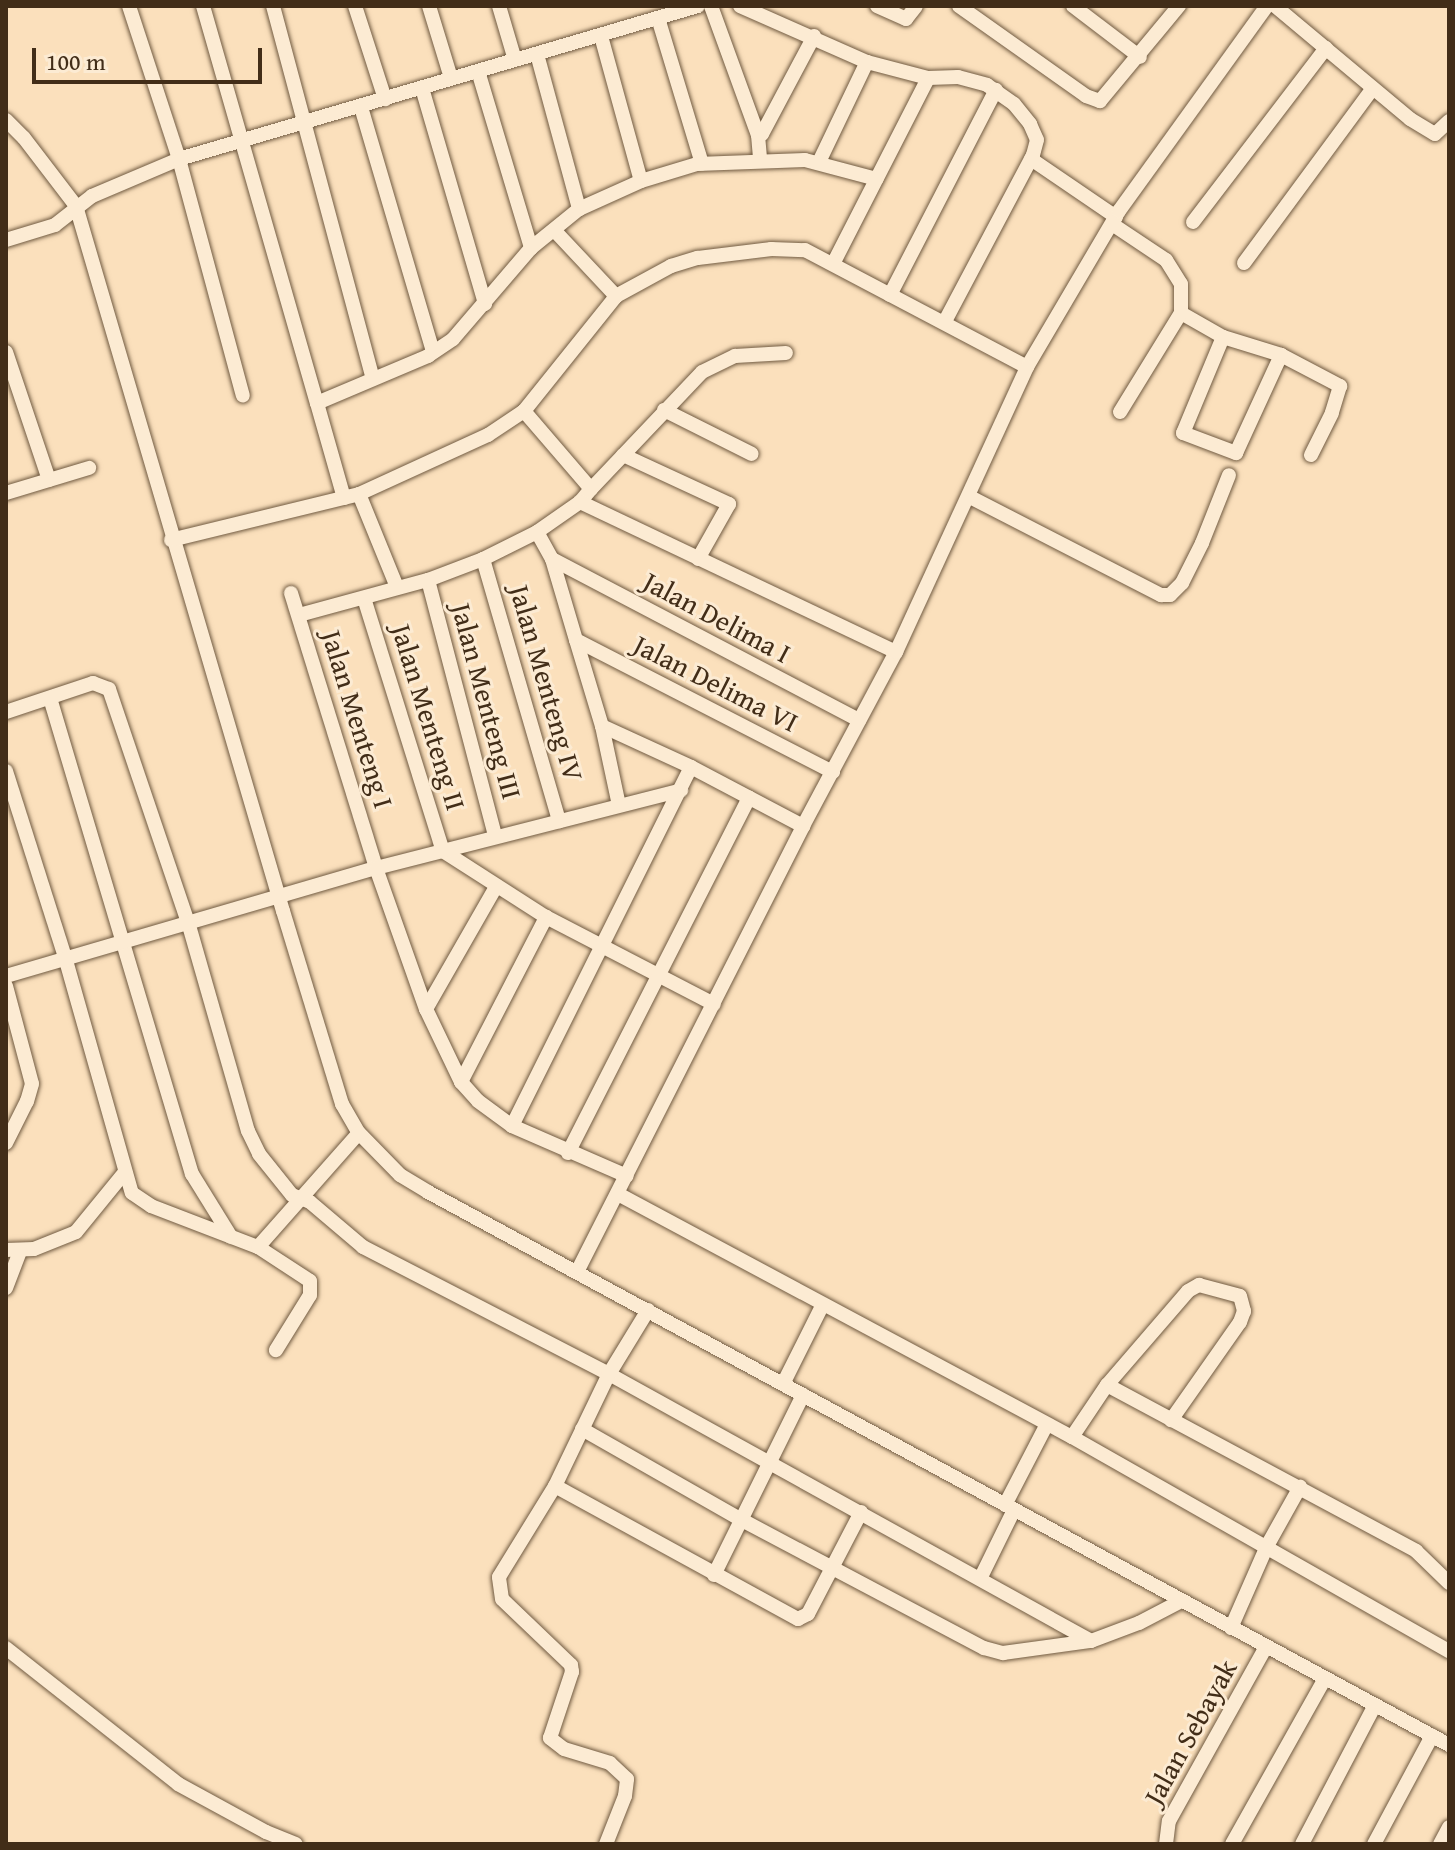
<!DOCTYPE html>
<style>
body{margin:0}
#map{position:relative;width:1455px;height:1850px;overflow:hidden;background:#fbe0bc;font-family:"Gentium Book Plus",serif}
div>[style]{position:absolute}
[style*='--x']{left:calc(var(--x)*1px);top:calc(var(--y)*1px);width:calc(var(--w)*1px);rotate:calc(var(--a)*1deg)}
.roads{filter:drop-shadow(0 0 2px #705a41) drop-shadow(0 0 2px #705a41)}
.minor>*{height:14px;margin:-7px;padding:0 7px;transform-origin:7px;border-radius:7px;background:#fcebd3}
span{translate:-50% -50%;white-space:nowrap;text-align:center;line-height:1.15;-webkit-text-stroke:6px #fcebd3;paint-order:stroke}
.street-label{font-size:28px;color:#422d18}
.frame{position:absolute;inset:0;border:8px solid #422d18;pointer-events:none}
.scale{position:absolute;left:32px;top:48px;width:230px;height:36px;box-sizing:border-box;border:4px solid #422d18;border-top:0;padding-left:10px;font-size:24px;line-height:28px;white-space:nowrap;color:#422d18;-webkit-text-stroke:6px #fcebd3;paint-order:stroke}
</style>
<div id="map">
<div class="roads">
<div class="minor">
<i style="--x:129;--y:6;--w:161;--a:71.9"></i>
<i style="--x:179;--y:159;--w:245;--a:74.9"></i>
<i style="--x:203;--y:6;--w:413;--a:74"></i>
<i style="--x:273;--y:6;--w:386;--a:75"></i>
<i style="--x:355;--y:6;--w:98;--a:72.1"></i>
<i style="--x:429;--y:6;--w:75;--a:73"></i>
<i style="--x:499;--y:6;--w:56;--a:73.5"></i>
<i style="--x:711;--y:6;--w:137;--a:70"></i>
<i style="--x:758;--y:135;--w:24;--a:85"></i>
<i style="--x:740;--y:6;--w:139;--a:23.8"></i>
<i style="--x:867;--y:62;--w:63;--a:14.7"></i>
<i style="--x:928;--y:78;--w:30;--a:-2"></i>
<i style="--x:958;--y:77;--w:30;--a:15"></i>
<i style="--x:987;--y:85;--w:33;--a:35"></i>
<i style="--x:1014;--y:104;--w:26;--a:51"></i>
<i style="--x:1030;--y:124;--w:17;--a:66"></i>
<i style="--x:1037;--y:140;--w:16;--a:105"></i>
<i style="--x:1033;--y:155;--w:188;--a:117.9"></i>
<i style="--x:877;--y:6;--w:32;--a:24"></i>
<i style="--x:906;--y:19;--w:16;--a:-52"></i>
<i style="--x:959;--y:6;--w:156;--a:35.3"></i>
<i style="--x:1086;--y:96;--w:15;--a:20"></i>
<i style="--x:1100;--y:101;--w:124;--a:-50.3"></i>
<i style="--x:1073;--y:6;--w:84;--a:37.3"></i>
<i style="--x:1275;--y:6;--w:176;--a:39.9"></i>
<i style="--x:1410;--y:119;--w:29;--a:31"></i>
<i style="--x:1435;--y:134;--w:19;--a:-43"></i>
<i style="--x:658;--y:18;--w:152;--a:73.2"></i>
<i style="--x:601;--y:36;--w:150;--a:74.6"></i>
<i style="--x:537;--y:54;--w:161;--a:74.8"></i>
<i style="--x:478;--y:71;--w:185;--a:73.3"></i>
<i style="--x:422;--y:88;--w:225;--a:73.7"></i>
<i style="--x:361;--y:107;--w:255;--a:73.6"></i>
<i style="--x:6;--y:120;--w:25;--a:45"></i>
<i style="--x:24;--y:138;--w:86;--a:52.6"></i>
<i style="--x:76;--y:206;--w:735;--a:73.64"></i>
<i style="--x:283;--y:911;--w:202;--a:73"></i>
<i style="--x:342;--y:1104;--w:34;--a:60"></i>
<i style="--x:359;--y:1133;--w:59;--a:45.7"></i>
<i style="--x:400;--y:1175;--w:33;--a:31"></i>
<i style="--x:428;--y:1192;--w:1161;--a:28.44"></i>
<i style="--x:758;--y:135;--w:4;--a:-14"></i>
<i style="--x:762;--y:134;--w:111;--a:-62"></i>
<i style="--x:1031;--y:159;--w:103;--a:34.3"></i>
<i style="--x:819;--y:162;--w:111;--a:-64.4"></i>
<i style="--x:1193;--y:222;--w:219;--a:-52.6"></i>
<i style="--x:1112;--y:224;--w:65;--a:33.7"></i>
<i style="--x:1166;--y:260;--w:28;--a:58"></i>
<i style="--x:1181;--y:284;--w:29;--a:90"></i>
<i style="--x:1181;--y:313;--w:48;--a:29.7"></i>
<i style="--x:1223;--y:337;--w:61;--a:17.2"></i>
<i style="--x:1281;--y:355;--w:67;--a:27.7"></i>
<i style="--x:1340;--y:386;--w:28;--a:107"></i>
<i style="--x:1332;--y:413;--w:47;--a:116.6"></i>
<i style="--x:554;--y:230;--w:91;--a:46.8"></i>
<i style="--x:6;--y:240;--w:51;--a:-17"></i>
<i style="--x:55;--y:225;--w:47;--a:-38.1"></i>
<i style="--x:92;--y:196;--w:95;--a:-23"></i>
<i style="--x:179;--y:159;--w:541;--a:-16.43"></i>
<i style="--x:1244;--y:263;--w:217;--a:-53.6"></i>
<i style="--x:833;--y:264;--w:209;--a:-62.9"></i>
<i style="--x:890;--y:295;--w:231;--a:-62.7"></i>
<i style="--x:1223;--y:337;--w:104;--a:112.6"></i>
<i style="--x:1183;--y:433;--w:57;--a:20.7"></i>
<i style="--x:1236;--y:453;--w:108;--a:-65.3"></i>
<i style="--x:6;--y:352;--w:135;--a:71.4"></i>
<i style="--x:664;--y:410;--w:98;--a:26.6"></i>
<i style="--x:1120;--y:412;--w:116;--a:-58.4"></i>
<i style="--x:623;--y:455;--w:117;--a:24.8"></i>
<i style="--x:729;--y:504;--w:63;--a:119.4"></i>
<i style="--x:591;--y:489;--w:161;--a:-46.5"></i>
<i style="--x:702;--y:372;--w:37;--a:-26"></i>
<i style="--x:735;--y:356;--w:51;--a:-3.4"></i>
<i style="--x:6;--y:493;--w:87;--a:-16.8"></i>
<i style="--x:359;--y:494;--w:100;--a:67.8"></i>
<i style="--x:970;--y:497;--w:215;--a:27.2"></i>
<i style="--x:1161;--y:595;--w:9;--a:0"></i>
<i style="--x:1170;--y:595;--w:17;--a:-45"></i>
<i style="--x:1182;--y:583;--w:45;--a:-63.4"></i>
<i style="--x:1202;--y:543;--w:73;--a:-68.3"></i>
<i style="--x:344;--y:498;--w:99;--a:-105.9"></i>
<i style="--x:317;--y:403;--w:121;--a:-22.9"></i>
<i style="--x:428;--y:356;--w:30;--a:-34"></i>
<i style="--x:453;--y:339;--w:120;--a:-49.4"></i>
<i style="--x:531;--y:248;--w:62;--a:-39.1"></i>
<i style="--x:579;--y:209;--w:68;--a:-24.3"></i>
<i style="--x:641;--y:181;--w:59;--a:-16.9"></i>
<i style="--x:697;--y:164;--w:108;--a:-2.1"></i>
<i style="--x:805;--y:160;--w:74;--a:14.8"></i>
<i style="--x:537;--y:532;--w:31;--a:61"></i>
<i style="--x:552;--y:559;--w:84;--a:73.5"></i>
<i style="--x:576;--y:640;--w:90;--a:73.2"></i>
<i style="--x:602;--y:726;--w:81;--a:77.9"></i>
<i style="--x:171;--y:540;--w:194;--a:-13.7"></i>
<i style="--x:359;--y:494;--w:142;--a:-24.6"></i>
<i style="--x:488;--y:435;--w:43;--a:-33.7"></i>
<i style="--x:524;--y:411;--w:147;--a:-51.3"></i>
<i style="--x:616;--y:296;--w:63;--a:-28.6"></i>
<i style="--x:671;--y:266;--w:28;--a:-17"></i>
<i style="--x:698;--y:258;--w:74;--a:-7"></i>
<i style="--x:771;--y:249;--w:34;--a:2"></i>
<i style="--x:805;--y:250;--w:251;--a:27.8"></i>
<i style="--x:1027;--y:367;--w:181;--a:-59.5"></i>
<i style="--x:1119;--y:211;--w:253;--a:-54.2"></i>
<i style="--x:483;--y:559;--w:273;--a:73.8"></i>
<i style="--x:552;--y:559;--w:347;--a:27.7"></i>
<i style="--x:428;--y:580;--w:264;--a:75.3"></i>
<i style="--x:291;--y:593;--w:288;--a:72.8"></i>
<i style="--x:376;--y:868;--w:150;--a:70.5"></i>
<i style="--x:426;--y:1009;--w:81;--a:64.4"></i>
<i style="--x:461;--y:1082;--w:25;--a:48"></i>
<i style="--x:478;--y:1101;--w:42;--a:36.3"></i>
<i style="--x:512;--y:1126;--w:125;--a:23.5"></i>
<i style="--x:364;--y:598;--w:265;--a:72.7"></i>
<i style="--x:443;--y:851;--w:122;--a:32.7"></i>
<i style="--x:546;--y:917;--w:189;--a:27.4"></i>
<i style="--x:299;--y:615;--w:134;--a:-15.2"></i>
<i style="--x:428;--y:580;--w:59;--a:-20.9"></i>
<i style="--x:483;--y:559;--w:60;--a:-26.6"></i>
<i style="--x:537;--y:532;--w:52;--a:-34.9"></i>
<i style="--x:580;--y:502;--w:17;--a:-50"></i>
<i style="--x:591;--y:489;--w:103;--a:-130.7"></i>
<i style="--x:576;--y:640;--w:289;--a:27.2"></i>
<i style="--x:896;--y:652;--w:314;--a:-65.3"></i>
<i style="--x:50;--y:698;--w:497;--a:73.4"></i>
<i style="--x:192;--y:1174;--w:74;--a:58.2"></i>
<i style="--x:6;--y:712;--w:92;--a:-18.4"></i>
<i style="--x:93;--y:683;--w:17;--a:21"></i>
<i style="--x:109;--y:689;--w:246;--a:71.3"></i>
<i style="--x:188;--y:922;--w:217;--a:74"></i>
<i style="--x:248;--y:1131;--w:25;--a:64"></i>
<i style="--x:259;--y:1154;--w:53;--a:51.2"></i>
<i style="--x:292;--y:1195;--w:19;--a:21"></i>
<i style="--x:310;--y:1202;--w:70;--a:40.3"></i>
<i style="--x:363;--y:1247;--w:277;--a:27.3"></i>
<i style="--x:609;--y:1374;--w:551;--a:28.98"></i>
<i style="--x:602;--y:726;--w:98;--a:24.7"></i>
<i style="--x:691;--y:767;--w:127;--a:27.8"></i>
<i style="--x:6;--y:771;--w:195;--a:72.4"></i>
<i style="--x:65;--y:957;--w:245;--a:74.2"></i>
<i style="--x:132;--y:1193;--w:23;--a:34"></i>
<i style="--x:151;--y:1206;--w:115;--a:21"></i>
<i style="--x:258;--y:1247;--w:62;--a:33.2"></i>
<i style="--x:310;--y:1281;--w:14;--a:90"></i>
<i style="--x:310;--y:1295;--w:65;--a:121.7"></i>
<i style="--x:6;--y:976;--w:385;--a:-16.3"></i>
<i style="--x:376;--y:868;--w:315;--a:-14.3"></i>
<i style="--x:6;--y:986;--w:101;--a:75.1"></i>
<i style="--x:32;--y:1084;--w:18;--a:106"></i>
<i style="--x:27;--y:1101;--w:47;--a:116.6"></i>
<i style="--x:426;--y:1009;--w:141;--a:-60.2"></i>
<i style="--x:461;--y:1082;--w:186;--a:-62.7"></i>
<i style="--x:512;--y:1126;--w:401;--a:-63.5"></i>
<i style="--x:568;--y:1153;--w:399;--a:-63"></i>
<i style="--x:618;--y:1194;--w:515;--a:28.16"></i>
<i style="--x:1072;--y:1437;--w:434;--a:29.6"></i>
<i style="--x:258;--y:1247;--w:152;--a:-48.5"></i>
<i style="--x:6;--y:1250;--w:28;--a:-2"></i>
<i style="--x:34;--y:1249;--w:45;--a:-22"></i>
<i style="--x:76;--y:1232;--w:77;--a:-50.8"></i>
<i style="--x:578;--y:1270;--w:498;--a:-63.1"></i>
<i style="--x:803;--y:826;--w:197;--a:-61.9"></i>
<i style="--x:896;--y:652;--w:350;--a:-154.6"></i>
<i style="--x:6;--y:1288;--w:39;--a:-69"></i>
<i style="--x:783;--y:1384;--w:89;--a:-63.4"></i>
<i style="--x:1107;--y:1385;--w:351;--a:28.2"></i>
<i style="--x:1416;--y:1551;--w:46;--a:44.1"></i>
<i style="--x:582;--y:1429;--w:182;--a:29.7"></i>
<i style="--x:740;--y:1519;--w:276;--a:27.9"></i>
<i style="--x:984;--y:1648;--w:20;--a:15"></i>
<i style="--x:1003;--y:1653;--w:89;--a:-7.8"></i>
<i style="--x:1091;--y:1641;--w:51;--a:-20.6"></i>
<i style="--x:1139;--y:1623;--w:47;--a:-27.6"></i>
<i style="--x:1072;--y:1437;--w:63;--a:-56.1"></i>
<i style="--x:1107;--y:1385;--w:124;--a:-49.2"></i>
<i style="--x:1188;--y:1291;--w:13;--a:-29"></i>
<i style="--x:1199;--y:1285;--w:42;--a:15"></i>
<i style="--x:1240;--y:1296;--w:16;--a:75"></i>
<i style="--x:1244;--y:1311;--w:12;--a:110"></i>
<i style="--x:1240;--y:1322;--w:120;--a:125.1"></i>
<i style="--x:555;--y:1486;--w:277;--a:28.7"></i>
<i style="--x:798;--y:1619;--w:11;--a:-27"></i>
<i style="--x:808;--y:1614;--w:115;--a:-62.5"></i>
<i style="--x:1005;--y:1505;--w:89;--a:-62.6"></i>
<i style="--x:714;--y:1575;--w:201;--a:-63.7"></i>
<i style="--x:981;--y:1577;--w:75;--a:-63.8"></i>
<i style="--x:1231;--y:1628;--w:90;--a:-66.3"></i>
<i style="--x:1267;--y:1546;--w:68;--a:-60.8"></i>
<i style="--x:6;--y:1648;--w:219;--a:38.3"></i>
<i style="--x:178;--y:1784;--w:100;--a:28.6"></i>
<i style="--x:266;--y:1832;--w:32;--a:22"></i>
<i style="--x:606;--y:1844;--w:52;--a:-68.4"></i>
<i style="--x:625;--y:1796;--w:17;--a:-83"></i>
<i style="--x:627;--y:1779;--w:23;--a:-137"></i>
<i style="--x:610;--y:1763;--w:48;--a:-163.1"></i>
<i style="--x:564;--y:1749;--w:18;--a:-142"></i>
<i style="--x:550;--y:1738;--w:70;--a:-71.6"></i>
<i style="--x:572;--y:1672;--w:7;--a:-98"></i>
<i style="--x:571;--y:1665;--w:95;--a:-136.3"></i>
<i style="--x:502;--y:1599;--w:22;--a:-98"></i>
<i style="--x:499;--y:1577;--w:107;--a:-58.4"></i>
<i style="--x:555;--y:1486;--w:124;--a:-64.3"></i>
<i style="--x:609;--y:1374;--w:75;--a:-58.6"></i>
<i style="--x:1166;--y:1844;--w:23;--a:-83"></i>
<i style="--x:1169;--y:1821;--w:199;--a:-60.9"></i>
<i style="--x:1232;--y:1844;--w:190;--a:-60.7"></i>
<i style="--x:1302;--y:1844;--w:157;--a:-62.3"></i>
<i style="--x:1374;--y:1844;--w:123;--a:-61.8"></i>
<i style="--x:1440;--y:1844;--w:19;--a:-62"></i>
</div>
</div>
<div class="street-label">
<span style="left:717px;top:617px;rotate:28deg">Jalan Delima I</span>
<span style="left:547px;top:683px;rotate:74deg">Jalan Menteng IV</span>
<span style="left:716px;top:683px;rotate:27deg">Jalan Delima VI</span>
<span style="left:487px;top:701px;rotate:75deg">Jalan Menteng III</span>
<span style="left:429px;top:717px;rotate:73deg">Jalan Menteng II</span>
<span style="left:358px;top:719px;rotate:73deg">Jalan Menteng I</span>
<span style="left:1190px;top:1732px;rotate:-61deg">Jalan Sebayak</span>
</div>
<div class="frame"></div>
<div class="scale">100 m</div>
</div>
